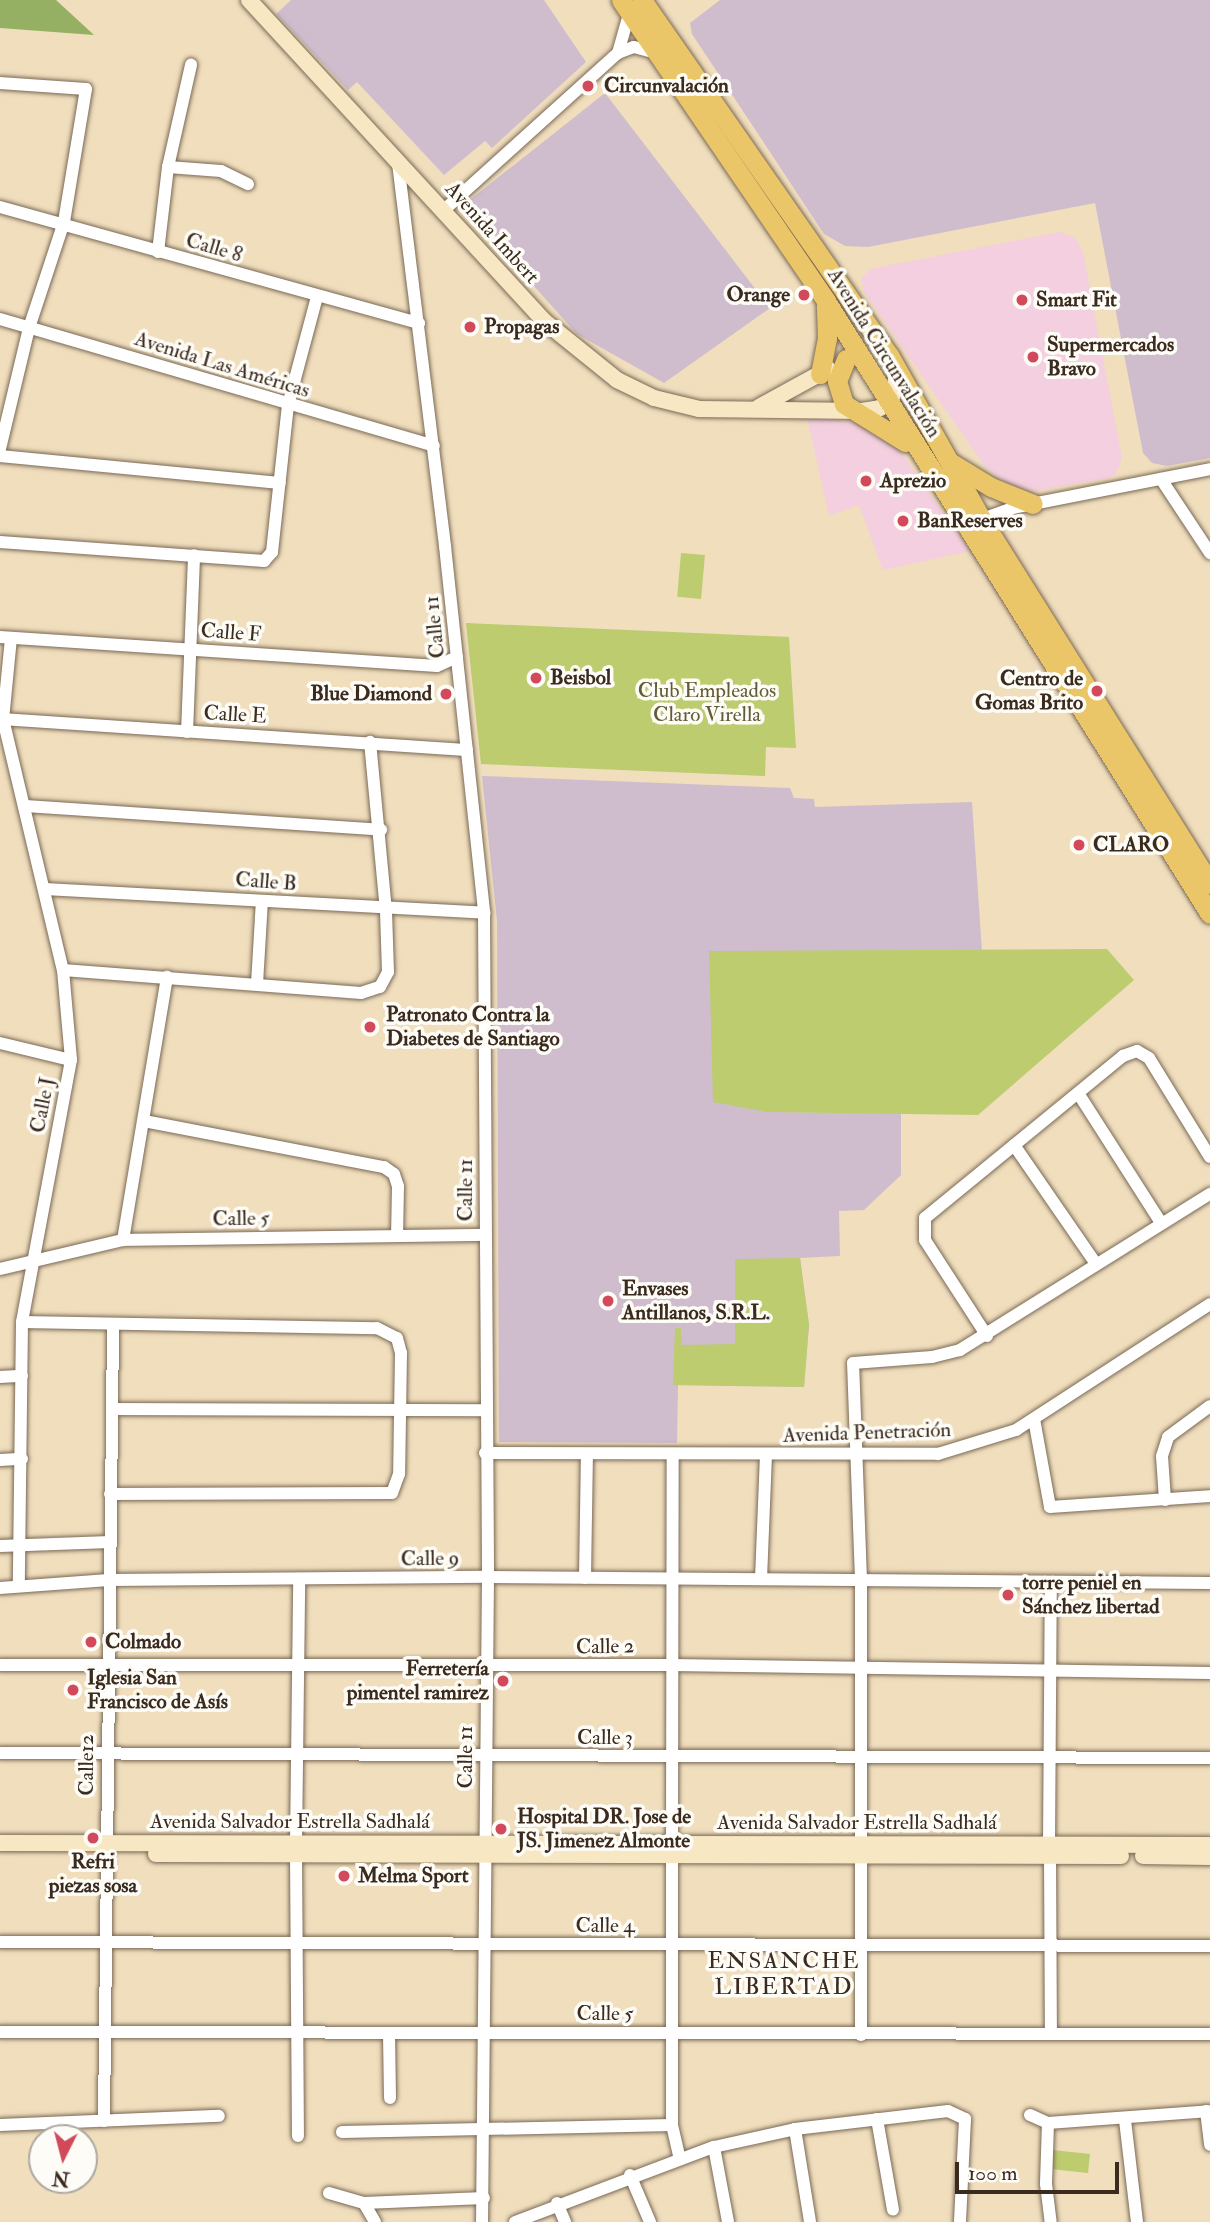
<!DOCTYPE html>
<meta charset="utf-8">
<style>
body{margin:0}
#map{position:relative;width:1210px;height:2222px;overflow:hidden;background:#f0debd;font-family:"IM FELL Double Pica",serif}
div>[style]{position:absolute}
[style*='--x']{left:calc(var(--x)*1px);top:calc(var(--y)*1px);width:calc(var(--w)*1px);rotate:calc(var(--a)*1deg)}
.built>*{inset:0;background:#f3cfdf}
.industrial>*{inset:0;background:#cfbdce}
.green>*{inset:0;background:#bccc6f;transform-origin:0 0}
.forest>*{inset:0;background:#95b062}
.roads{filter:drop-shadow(0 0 2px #7a6956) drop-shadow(0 0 2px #7a6956)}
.street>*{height:12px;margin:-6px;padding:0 6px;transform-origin:6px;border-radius:6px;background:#fff}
.secondary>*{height:16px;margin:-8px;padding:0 8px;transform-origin:8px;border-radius:8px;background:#f7e8c3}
.primary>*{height:19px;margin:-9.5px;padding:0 9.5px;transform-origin:9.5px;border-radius:9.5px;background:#ebc669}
.dots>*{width:19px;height:19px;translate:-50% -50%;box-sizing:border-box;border:4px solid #fdfcf7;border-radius:50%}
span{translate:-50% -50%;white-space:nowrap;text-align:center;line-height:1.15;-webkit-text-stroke:7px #fdfcf7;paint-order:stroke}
.poi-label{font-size:21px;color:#3b2a1e;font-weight:700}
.left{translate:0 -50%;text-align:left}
.right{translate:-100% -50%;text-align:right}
.street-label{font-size:21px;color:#3b2a1e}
.park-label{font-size:21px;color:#625b36}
.neighbourhood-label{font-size:23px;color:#3b2a1e;letter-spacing:2px}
.north{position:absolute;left:28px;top:2124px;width:70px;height:70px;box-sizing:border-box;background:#fdfcf7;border:2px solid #afa8a0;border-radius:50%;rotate:186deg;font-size:19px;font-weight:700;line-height:28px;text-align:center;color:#3b2a1e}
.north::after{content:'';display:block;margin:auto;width:24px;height:32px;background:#d1495b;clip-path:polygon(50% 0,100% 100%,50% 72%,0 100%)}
.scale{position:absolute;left:955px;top:2162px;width:164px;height:32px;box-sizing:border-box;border:4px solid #3b2a1e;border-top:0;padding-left:9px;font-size:21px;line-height:24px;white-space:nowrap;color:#3b2a1e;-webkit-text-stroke:5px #fdfcf7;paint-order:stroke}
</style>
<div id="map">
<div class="built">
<i style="clip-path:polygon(1059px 232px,1075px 237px,1083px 252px,1122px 458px,1116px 474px,1109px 478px,1034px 491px,1009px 485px,985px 467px,864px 292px,861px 279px,870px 269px)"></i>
<i style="clip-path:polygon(807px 417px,858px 423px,898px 448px,970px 551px,883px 570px,859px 505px,829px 516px)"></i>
</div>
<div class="industrial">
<i style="clip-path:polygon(291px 0,544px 0,586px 62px,492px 148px,485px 141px,444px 175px,357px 82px,348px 90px,276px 14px)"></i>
<i style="clip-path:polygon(720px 0,1210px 0,1210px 458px,1167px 466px,1152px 463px,1143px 453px,1095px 203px,868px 247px,845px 246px,824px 234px,692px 34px,690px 23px)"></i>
<i style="clip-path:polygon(605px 93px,770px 308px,664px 383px,577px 334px,462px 206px)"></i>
<i style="clip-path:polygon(482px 776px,790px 788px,794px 798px,814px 799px,815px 807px,972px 802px,982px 952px,709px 951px,766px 1112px,901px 1113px,901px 1175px,864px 1210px,839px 1211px,840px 1256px,800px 1258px,809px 1325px,804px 1387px,678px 1385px,677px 1443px,499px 1442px,497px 921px)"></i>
</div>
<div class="green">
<i style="left:681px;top:553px;width:24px;height:44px;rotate:5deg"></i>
<i style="clip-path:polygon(466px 623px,789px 637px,796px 748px,766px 747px,765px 776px,481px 764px)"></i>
<i style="clip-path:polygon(1107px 949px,1134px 980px,978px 1115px,766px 1112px,713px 1102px,709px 951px)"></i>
<i style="clip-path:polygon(800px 1258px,809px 1325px,804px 1387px,673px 1385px,675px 1328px,681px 1328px,682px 1345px,735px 1344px,735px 1259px)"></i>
<i style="left:1090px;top:2154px;width:19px;height:38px;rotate:96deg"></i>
</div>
<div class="forest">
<i style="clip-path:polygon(0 0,56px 0,94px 35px,0 28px)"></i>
</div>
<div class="roads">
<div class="street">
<i style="--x:618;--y:53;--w:41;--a:-74.2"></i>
<i style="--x:0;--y:83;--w:86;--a:4"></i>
<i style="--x:86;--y:89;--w:135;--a:99.4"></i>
<i style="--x:64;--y:222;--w:112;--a:108.3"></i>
<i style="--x:29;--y:328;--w:124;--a:103.5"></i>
<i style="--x:398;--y:163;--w:386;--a:83"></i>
<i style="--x:445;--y:546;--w:369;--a:83.9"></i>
<i style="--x:484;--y:913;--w:664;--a:89.65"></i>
<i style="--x:488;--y:1577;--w:645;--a:90.53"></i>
<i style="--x:168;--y:167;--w:53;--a:4.3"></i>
<i style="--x:221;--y:171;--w:30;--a:26"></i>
<i style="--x:0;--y:207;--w:435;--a:15.5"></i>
<i style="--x:444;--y:210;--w:234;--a:-42.1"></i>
<i style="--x:618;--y:53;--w:17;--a:-21"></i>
<i style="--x:634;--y:47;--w:23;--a:15"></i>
<i style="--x:158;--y:252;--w:86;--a:-83.3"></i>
<i style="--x:168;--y:167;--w:105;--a:-77.3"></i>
<i style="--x:0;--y:319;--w:452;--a:16.3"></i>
<i style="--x:0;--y:456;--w:281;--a:5.5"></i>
<i style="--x:1161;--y:479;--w:89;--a:56.5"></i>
<i style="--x:977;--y:521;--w:37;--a:-20"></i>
<i style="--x:1012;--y:508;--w:202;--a:-11.1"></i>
<i style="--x:0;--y:542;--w:265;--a:4.1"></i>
<i style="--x:264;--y:561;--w:12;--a:-48"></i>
<i style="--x:272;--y:552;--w:148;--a:-83.8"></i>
<i style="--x:288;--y:405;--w:112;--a:-75"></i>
<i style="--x:0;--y:637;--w:438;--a:3.8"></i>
<i style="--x:437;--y:666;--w:22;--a:-24"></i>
<i style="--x:11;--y:638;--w:81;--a:95.6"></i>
<i style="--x:3;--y:719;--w:258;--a:76.6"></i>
<i style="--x:63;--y:970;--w:90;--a:84.9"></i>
<i style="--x:71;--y:1060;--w:267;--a:100.6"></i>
<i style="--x:22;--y:1322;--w:263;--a:90.7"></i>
<i style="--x:0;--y:719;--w:468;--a:3.8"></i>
<i style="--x:187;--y:732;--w:177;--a:-87.7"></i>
<i style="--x:24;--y:806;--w:358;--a:3.8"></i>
<i style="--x:46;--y:889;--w:439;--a:3.1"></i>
<i style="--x:63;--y:970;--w:299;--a:4.4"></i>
<i style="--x:361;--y:993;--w:20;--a:-18"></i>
<i style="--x:380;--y:987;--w:17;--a:-62"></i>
<i style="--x:388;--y:972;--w:61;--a:-91.9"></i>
<i style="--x:386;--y:911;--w:170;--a:-95.4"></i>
<i style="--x:257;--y:984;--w:83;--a:-86.6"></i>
<i style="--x:0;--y:1043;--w:73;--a:13.5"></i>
<i style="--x:1078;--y:1093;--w:154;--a:57.4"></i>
<i style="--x:144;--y:1121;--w:244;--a:10.9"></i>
<i style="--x:384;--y:1167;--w:12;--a:35"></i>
<i style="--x:394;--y:1174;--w:13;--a:72"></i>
<i style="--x:398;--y:1186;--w:50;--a:91.1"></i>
<i style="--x:1014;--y:1145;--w:145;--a:55.4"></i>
<i style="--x:123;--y:1240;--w:267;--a:-80.5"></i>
<i style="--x:0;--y:1269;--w:126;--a:-13.3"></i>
<i style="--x:123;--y:1240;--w:363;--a:-0.8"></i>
<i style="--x:22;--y:1322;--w:355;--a:1"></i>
<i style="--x:377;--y:1328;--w:22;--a:27"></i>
<i style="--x:397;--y:1338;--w:16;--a:75"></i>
<i style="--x:401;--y:1353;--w:121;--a:90.9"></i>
<i style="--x:399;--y:1474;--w:20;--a:110"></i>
<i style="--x:392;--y:1493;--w:282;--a:179.8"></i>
<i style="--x:987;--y:1336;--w:114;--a:-122.9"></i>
<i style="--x:925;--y:1240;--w:22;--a:-90"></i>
<i style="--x:925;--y:1218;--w:256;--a:-39.3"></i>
<i style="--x:1123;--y:1056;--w:15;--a:-20"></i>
<i style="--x:1137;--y:1051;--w:14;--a:30"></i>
<i style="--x:1149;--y:1058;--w:116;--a:58.4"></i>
<i style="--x:0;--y:1377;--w:22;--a:-3"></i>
<i style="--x:112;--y:1409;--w:373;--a:0.2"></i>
<i style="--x:1034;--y:1419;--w:89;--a:79.7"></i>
<i style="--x:1050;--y:1507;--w:160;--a:-3.9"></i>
<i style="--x:485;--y:1453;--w:453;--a:0.1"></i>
<i style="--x:938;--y:1454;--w:82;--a:-17.1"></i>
<i style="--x:1016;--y:1430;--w:231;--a:-33"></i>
<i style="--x:0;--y:1460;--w:22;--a:-3"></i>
<i style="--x:1165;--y:1500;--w:44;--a:-93.9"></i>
<i style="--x:1162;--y:1456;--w:20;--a:-72"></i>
<i style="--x:1168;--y:1437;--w:52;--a:-36.4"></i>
<i style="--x:0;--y:1546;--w:110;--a:-2.1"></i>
<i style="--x:585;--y:1578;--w:124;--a:-89.1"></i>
<i style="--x:761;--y:1579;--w:123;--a:-87.7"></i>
<i style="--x:0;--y:1588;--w:109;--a:-4.2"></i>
<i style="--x:109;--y:1580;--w:379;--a:-0.5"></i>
<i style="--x:488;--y:1577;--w:722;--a:0.48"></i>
<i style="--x:0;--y:1665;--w:672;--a:0"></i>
<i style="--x:672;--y:1665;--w:538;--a:0.85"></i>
<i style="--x:0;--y:1753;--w:1210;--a:0.24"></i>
<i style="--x:296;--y:1843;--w:263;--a:-89.3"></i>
<i style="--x:672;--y:1844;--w:389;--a:-89.9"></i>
<i style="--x:1049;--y:1845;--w:263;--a:-89.6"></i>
<i style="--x:296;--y:1855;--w:281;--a:89.6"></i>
<i style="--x:672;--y:1856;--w:269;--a:90"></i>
<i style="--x:672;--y:2125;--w:35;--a:77"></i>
<i style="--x:1050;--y:1856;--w:178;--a:89.7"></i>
<i style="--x:0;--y:1942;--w:1210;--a:0.19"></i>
<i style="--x:0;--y:2032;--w:1210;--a:0.09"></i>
<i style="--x:389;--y:2034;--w:64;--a:89.1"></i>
<i style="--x:861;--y:2035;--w:455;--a:-90"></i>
<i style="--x:861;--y:1580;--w:217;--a:-92.1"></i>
<i style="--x:853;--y:1363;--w:79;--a:-4.3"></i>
<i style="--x:932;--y:1357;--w:29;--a:-14"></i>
<i style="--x:960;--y:1350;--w:295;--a:-32"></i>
<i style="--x:1206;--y:2111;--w:34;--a:83"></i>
<i style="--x:1030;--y:2115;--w:20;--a:24"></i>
<i style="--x:1048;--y:2123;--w:162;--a:-4.2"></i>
<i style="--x:877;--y:2119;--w:92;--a:80"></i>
<i style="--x:1125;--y:2120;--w:103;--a:83.3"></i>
<i style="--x:104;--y:2121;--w:796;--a:-89.35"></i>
<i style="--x:1048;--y:2123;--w:61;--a:91.9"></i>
<i style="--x:1046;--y:2184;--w:38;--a:83"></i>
<i style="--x:0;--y:2125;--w:219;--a:-2.4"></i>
<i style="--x:795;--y:2129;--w:94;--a:80.8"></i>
<i style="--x:342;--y:2132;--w:330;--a:-1.2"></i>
<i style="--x:714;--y:2147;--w:76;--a:79.4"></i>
<i style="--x:630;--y:2175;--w:51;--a:66.9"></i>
<i style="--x:329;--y:2193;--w:36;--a:16"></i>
<i style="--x:364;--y:2203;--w:120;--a:-2.4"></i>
<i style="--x:364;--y:2203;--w:22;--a:60"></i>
<i style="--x:557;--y:2203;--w:21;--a:67"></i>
<i style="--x:515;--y:2222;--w:213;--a:-20.7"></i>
<i style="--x:714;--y:2147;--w:83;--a:-12.5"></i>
<i style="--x:795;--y:2129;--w:154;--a:-6.7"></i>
<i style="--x:948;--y:2111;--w:19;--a:25"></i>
<i style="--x:965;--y:2119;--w:103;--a:92.8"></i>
</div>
<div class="secondary">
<i style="--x:249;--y:0;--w:436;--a:47.4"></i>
<i style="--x:544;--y:321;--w:94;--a:38.9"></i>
<i style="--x:617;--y:380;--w:41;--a:25.9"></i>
<i style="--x:654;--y:398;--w:46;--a:13.7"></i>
<i style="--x:699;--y:409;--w:163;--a:0.7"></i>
<i style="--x:862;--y:411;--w:18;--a:-9"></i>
<i style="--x:880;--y:408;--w:16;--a:-43"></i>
<i style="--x:892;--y:397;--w:26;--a:-77"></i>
<i style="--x:759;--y:407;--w:79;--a:-28.8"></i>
<i style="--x:0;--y:1843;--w:1210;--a:0.09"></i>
<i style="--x:156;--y:1854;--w:965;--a:0.12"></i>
<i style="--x:1143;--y:1856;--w:67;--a:0.9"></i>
</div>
<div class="primary">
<i style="--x:621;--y:0;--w:364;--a:55.7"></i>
<i style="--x:826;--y:301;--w:723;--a:57.94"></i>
<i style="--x:642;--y:0;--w:432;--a:55.2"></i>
<i style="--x:889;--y:355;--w:189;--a:60.6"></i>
<i style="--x:982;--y:520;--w:430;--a:57.9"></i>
<i style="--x:846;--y:359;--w:24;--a:112"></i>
<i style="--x:837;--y:381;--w:24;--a:73"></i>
<i style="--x:844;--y:404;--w:72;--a:31.9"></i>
<i style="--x:820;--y:374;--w:37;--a:-79"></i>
<i style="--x:827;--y:338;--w:33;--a:-92"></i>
<i style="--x:950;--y:462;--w:48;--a:31.4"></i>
<i style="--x:991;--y:487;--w:45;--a:22"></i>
</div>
</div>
<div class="dots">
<i style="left:588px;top:86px;background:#d1495b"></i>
<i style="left:804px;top:295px;background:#d1495b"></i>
<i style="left:1022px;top:300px;background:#d1495b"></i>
<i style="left:470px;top:327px;background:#d1495b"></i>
<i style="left:1033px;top:357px;background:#d1495b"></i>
<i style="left:866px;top:481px;background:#d1495b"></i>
<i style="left:903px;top:521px;background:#d1495b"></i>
<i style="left:536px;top:678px;background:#d1495b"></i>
<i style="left:1097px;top:691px;background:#d1495b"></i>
<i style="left:446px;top:694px;background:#d1495b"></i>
<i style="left:1079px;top:845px;background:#d1495b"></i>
<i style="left:370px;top:1027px;background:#d1495b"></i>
<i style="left:608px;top:1301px;background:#d1495b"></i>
<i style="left:1008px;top:1595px;background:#d1495b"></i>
<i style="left:91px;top:1642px;background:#d1495b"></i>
<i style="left:503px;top:1681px;background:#d1495b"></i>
<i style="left:73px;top:1690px;background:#d1495b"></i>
<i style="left:501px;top:1829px;background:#d1495b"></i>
<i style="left:93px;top:1838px;background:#d1495b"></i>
<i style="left:344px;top:1876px;background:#d1495b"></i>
</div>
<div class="poi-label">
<span class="left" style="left:604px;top:86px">Circunvalación</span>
<span class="right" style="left:790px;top:295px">Orange</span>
<span class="left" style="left:1036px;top:300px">Smart Fit</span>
<span class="left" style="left:484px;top:327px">Propagas</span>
<span class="left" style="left:1047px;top:357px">Supermercados<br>Bravo</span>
<span class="left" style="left:880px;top:481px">Aprezio</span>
<span class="left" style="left:917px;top:521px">BanReserves</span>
<span class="left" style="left:550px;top:678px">Beisbol</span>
<span class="right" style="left:1083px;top:691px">Centro de<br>Gomas Brito</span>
<span class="right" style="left:432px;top:694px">Blue Diamond</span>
<span class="left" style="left:1093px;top:845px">CLARO</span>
<span class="left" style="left:386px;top:1027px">Patronato Contra la<br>Diabetes de Santiago</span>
<span class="left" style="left:622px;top:1301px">Envases<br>Antillanos, S.R.L.</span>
<span class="left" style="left:1022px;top:1595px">torre peniel en<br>Sánchez libertad</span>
<span class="left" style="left:105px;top:1642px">Colmado</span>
<span class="right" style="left:489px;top:1681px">Ferretería<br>pimentel ramirez</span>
<span class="left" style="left:87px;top:1690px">Iglesia San<br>Francisco de Asís</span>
<span class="left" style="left:517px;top:1829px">Hospital DR. Jose de<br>JS. Jimenez Almonte</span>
<span style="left:93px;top:1874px">Refri<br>piezas sosa</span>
<span class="left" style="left:358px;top:1876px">Melma Sport</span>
</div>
<div class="street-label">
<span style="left:492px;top:233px;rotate:48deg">Avenida Imbert</span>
<span style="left:214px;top:248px;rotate:16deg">Calle 8</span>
<span style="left:884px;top:353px;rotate:58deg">Avenida Circunvalación</span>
<span style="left:222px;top:365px;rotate:17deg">Avenida Las Américas</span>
<span style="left:435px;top:627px;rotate:-96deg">Calle 11</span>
<span style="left:231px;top:633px;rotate:4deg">Calle F</span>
<span style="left:235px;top:715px;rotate:3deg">Calle E</span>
<span style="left:266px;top:882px;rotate:4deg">Calle B</span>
<span style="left:43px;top:1105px;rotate:-79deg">Calle J</span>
<span style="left:466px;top:1190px;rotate:-90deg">Calle 11</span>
<span style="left:241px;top:1219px;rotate:-1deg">Calle 5</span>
<span style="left:867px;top:1433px;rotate:-2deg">Avenida Penetración</span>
<span style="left:430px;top:1559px;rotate:-1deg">Calle 9</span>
<span style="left:605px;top:1647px;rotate:-1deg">Calle 2</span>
<span style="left:605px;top:1738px">Calle 3</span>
<span style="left:466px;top:1757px;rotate:-90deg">Calle 11</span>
<span style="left:87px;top:1765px;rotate:-90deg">Calle12</span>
<span style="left:290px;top:1822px">Avenida Salvador Estrella Sadhalá</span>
<span style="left:857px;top:1823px">Avenida Salvador Estrella Sadhalá</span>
<span style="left:605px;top:1926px">Calle 4</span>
<span style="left:605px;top:2014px">Calle 5</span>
</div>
<div class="park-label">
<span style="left:707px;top:703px">Club Empleados<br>Claro Virella</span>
</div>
<div class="neighbourhood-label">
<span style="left:784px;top:1974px">ENSANCHE<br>LIBERTAD</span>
</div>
<div class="north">N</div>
<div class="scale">100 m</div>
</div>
